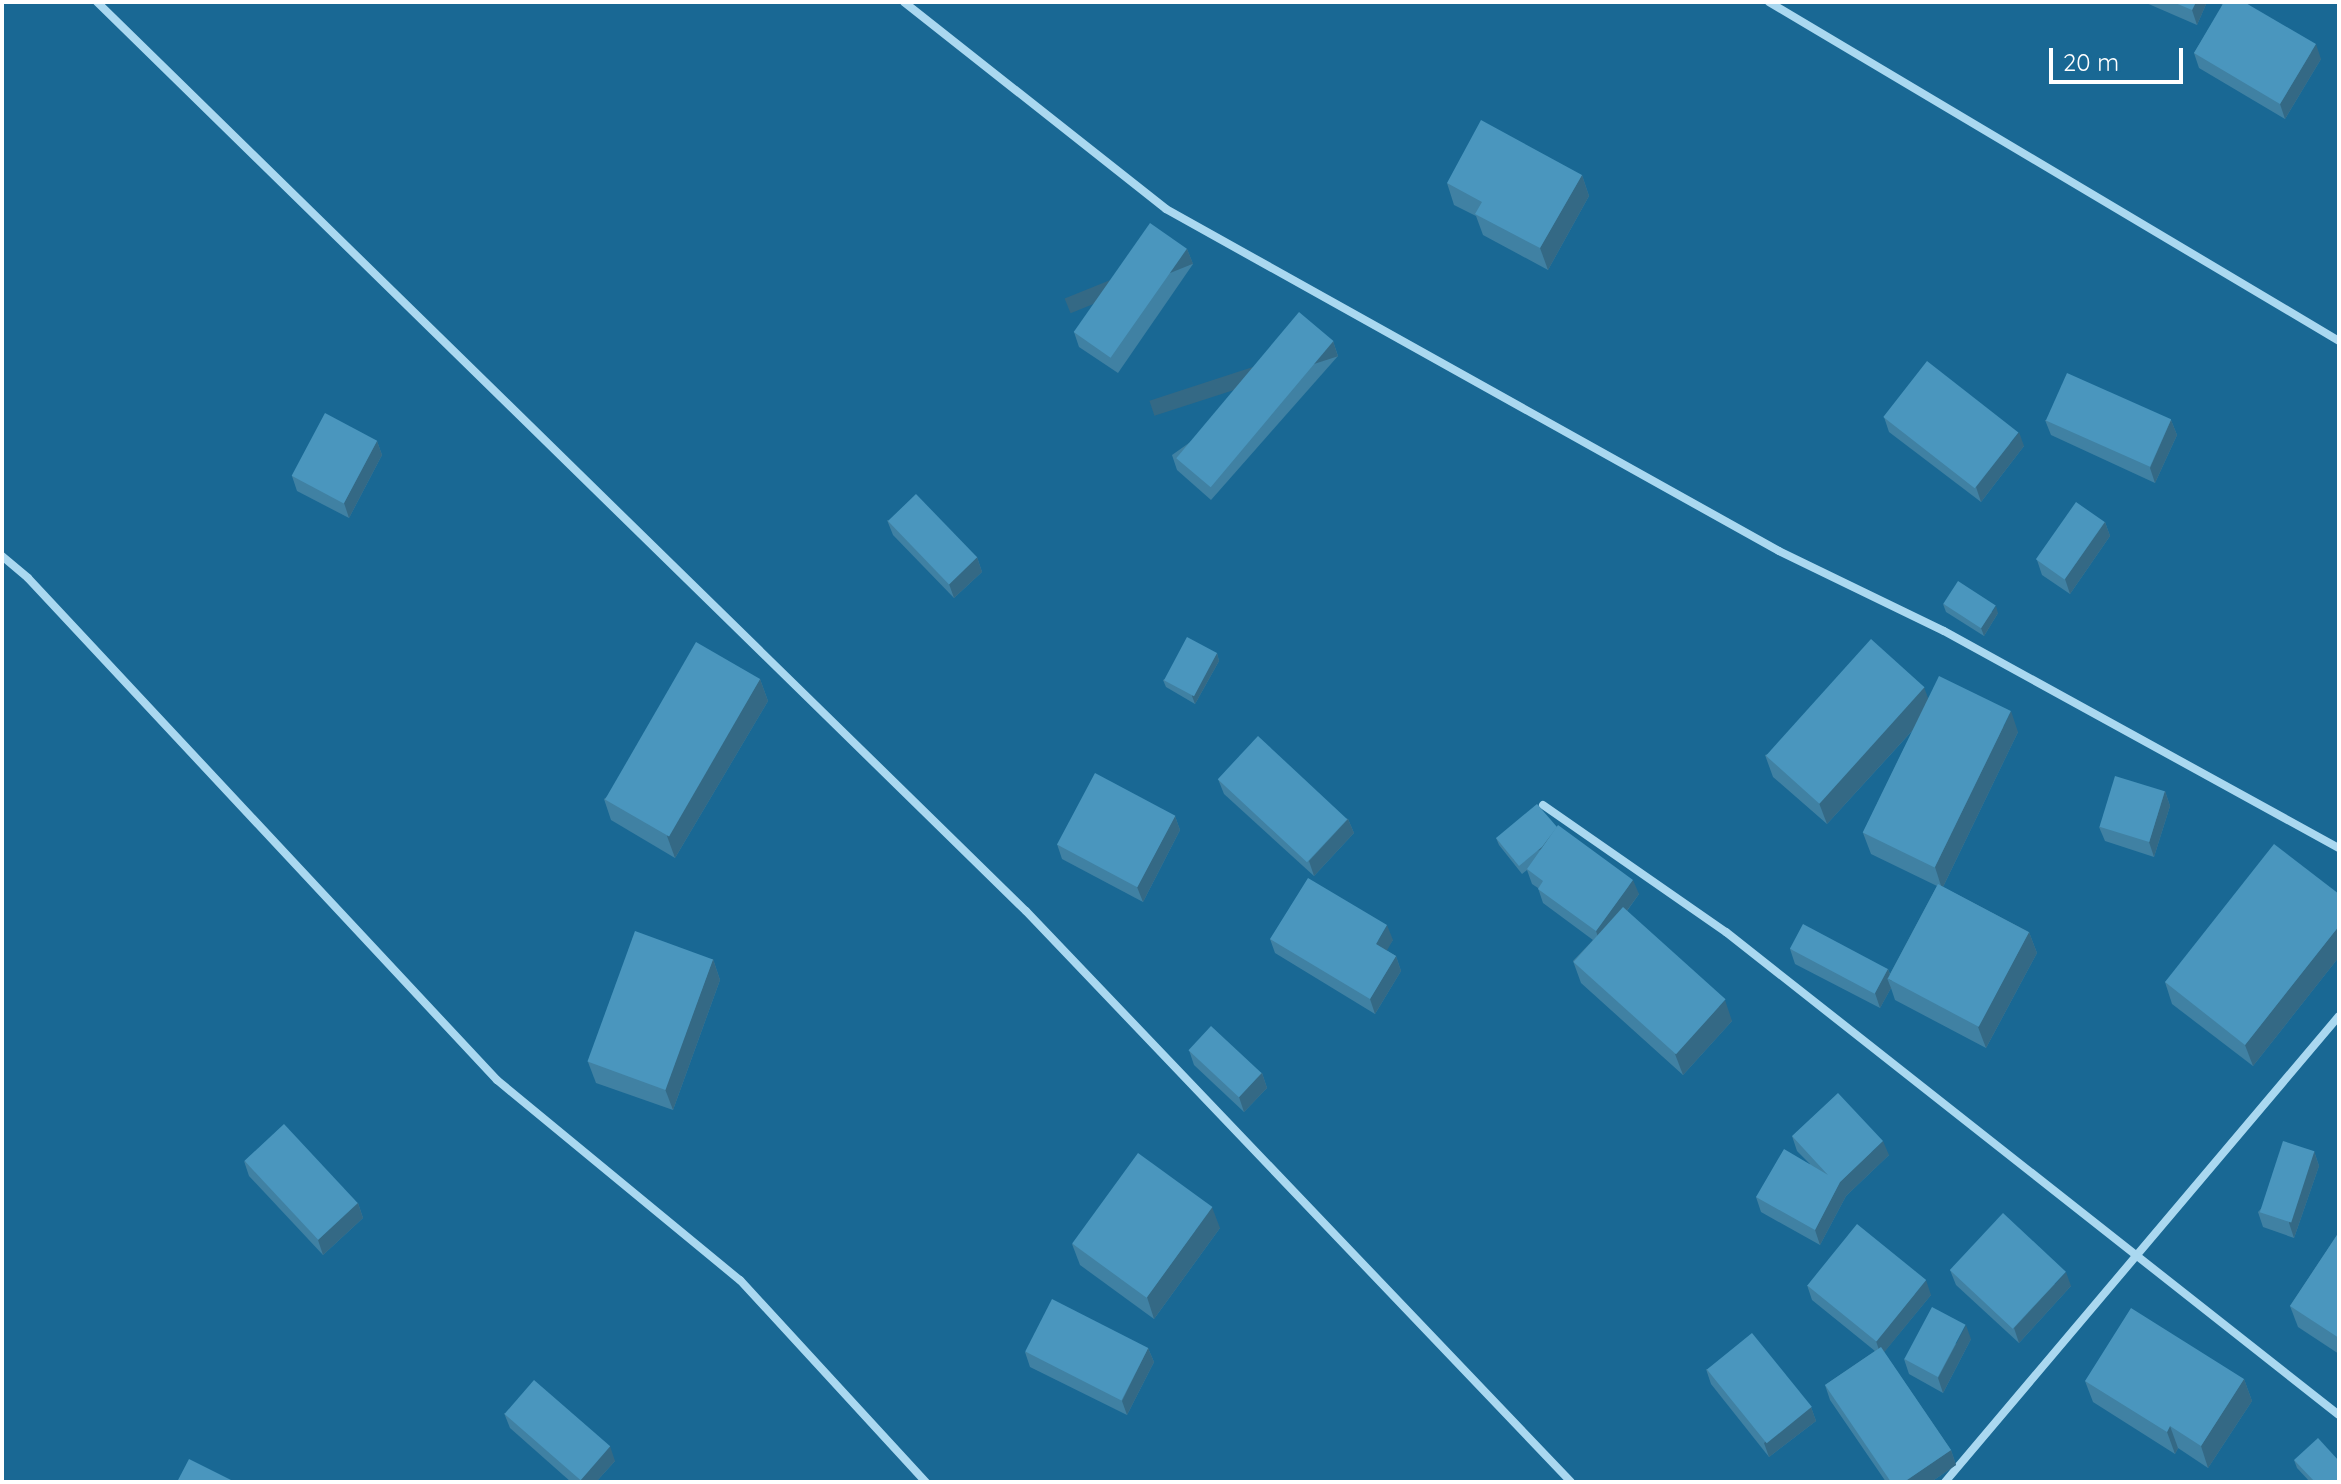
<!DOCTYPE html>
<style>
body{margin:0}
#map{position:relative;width:2341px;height:1484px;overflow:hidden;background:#196894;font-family:Quicksand,sans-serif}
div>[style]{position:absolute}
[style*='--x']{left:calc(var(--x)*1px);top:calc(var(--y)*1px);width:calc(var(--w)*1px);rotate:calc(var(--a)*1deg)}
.minor>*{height:8px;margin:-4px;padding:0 4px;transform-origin:4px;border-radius:4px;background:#aad8f0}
.wall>*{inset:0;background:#4081a3}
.shaded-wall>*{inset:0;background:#346985;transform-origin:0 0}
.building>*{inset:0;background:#4a96be;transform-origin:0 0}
span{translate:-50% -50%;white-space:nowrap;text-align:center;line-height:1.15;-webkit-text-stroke:7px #196894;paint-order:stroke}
.frame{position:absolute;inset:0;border:4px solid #fff;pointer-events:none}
.scale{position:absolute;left:2049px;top:48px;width:134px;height:36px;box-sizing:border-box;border:4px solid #fff;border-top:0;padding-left:10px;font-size:24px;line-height:28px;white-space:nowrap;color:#fff;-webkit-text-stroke:6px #196894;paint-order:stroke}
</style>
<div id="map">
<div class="minor">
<i style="--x:97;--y:2;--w:1300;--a:44.38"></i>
<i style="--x:1026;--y:911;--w:789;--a:46.33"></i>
<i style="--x:904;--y:2;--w:334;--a:38.3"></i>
<i style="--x:1166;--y:209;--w:702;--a:29.16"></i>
<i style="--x:1779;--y:551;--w:183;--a:25.9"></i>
<i style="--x:1944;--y:631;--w:451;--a:28.8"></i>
<i style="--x:1769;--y:2;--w:663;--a:30.74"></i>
<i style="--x:2;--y:556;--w:34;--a:40"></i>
<i style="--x:28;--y:578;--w:687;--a:46.95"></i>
<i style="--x:497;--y:1080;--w:315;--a:39.5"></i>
<i style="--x:740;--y:1280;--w:275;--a:47.4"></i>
<i style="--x:1543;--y:805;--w:223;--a:34.8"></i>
<i style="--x:1726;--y:932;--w:780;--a:38.24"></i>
<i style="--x:1945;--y:1482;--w:610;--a:-49.79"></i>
</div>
<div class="wall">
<i style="clip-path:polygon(2144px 2px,2207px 2px,2197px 25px)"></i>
<i style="clip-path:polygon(2217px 2px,2248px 2px,2247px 4px,2321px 59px,2285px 119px,2199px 68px,2194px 53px,2223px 5px)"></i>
<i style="clip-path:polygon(1582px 175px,1589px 196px,1548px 270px,1483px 235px,1476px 216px,1454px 205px,1447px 183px)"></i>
<i style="clip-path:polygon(1187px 249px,1193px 264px,1118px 373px,1079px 347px,1074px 332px)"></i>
<i style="clip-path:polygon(1333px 341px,1338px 356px,1211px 500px,1177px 470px,1172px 455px)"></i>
<i style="clip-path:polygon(1884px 417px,2024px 446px,1981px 502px,1889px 432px)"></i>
<i style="clip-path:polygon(2045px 420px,2171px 420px,2177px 435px,2155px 483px,2051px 435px)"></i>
<i style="clip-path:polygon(377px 441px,382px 455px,349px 518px,297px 491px,292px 476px)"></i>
<i style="clip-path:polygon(887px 520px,977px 557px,982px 572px,954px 598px,893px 535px)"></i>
<i style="clip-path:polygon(2105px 522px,2110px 536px,2070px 594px,2042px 575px,2037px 560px)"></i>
<i style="clip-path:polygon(1943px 604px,1998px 613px,1984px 636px,1946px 612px)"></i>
<i style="clip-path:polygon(1217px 653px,1219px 661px,1195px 704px,1166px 687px,1163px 680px)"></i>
<i style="clip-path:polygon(760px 679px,768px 701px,675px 858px,611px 820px,604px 799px)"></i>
<i style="clip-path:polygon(1928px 698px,2018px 732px,1943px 887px,2029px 932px,2037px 953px,1986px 1048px,1895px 1000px,1891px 988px,1880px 1008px,1795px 964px,1790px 949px,1888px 969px,1890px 974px,1937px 886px,1871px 854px,1863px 833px,1913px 730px,1827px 824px,1773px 777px,1765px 755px)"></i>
<i style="clip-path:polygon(1218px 779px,1348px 819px,1354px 833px,1314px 876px,1224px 794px)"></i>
<i style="clip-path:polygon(2165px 791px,2170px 806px,2154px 857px,2105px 841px,2099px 827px)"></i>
<i style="clip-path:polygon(1175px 816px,1180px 830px,1143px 902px,1062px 859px,1057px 844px)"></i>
<i style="clip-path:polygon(1557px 827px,1639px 894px,1627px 911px,1732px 1021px,1683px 1075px,1581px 983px,1573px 961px,1593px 940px,1543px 903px,1538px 888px,1532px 884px,1527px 870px,1522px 874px,1499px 845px,1496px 838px)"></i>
<i style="clip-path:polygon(2339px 894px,2339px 957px,2253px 1066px,2172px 1004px,2165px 982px)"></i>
<i style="clip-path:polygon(1270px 939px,1393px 940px,1386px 950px,1396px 956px,1401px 971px,1375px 1014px,1275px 953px)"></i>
<i style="clip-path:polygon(713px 959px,720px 980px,673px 1110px,596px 1083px,588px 1062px)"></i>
<i style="clip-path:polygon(1189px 1050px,1262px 1073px,1267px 1088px,1244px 1112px,1194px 1065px)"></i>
<i style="clip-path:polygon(1792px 1136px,1889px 1155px,1846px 1196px,1820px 1245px,1761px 1212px,1756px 1197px,1810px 1164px,1797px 1151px)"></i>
<i style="clip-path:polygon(2314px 1151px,2319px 1166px,2294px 1238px,2263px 1227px,2258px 1212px)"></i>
<i style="clip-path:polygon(244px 1161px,358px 1203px,363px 1218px,323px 1255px,249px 1176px)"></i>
<i style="clip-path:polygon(1220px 1228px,1154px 1319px,1080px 1265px,1072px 1244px)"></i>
<i style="clip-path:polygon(2339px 1232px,2339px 1354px,2298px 1327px,2290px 1306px)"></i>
<i style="clip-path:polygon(1950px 1270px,2071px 1286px,2019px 1343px,1956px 1285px)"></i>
<i style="clip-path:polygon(1807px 1285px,1931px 1295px,1884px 1352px,1951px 1450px,1956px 1465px,1931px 1482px,1886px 1482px,1830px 1400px,1825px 1385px,1875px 1351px,1812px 1300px)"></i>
<i style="clip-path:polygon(1971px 1339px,1943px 1393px,1909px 1374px,1904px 1359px)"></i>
<i style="clip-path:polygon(1148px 1348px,1154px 1362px,1127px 1415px,1030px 1367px,1025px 1352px)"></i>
<i style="clip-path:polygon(1706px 1369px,1811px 1407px,1816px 1421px,1769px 1457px,1711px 1384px)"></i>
<i style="clip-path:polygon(2244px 1379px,2252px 1401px,2208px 1468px,2178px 1448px,2175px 1454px,2093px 1402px,2085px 1381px)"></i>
<i style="clip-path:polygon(504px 1413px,615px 1461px,596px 1482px,571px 1482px,510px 1428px)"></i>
<i style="clip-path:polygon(2294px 1460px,2339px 1482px,2310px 1482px,2297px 1468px)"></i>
</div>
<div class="shaded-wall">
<i style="clip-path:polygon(2196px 2px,2207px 2px,2197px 25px,2192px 10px)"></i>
<i style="clip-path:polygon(2316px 44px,2321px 59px,2285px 119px,2280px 104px)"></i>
<i style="clip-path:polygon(1582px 175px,1589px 196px,1548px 270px,1540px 248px)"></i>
<i style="left:1187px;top:249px;width:16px;height:132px;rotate:68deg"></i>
<i style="left:1333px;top:341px;width:16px;height:193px;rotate:72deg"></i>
<i style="clip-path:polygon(2171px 420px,2177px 435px,2155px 483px,2150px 468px)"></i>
<i style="clip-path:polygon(2019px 432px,2024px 446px,1981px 502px,1976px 487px)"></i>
<i style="clip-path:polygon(377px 441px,382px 455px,349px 518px,344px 503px)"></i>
<i style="clip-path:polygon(2105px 522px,2110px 536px,2070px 594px,2065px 579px)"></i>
<i style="clip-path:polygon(977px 557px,982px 572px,954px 598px,949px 584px)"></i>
<i style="clip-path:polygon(1996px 606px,1998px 613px,1984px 636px,1981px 628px)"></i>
<i style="clip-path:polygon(1217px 653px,1219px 661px,1195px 704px,1192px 696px)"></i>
<i style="clip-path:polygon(760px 679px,768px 701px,675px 858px,667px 836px)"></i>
<i style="clip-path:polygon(1924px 687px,1932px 709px,1827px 824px,1819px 803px)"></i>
<i style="clip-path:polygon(2011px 711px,2018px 732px,1942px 889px,1935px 867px)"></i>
<i style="clip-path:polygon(2165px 791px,2170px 806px,2154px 857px,2149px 842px)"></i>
<i style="clip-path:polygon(1175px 816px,1180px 830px,1143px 902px,1137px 887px)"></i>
<i style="clip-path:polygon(1348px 819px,1354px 833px,1314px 876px,1309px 861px)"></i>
<i style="left:1561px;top:832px;width:9px;height:54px;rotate:69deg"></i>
<i style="clip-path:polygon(1633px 880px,1639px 894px,1601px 946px,1596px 931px)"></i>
<i style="clip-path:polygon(1387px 925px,1393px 940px,1382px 959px,1376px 944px)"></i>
<i style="clip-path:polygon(2339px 926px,2339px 957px,2253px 1066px,2245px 1045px)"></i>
<i style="clip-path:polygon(2029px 932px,2037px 953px,1986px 1048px,1978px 1027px)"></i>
<i style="clip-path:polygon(1396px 956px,1401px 971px,1375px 1014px,1370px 999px)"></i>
<i style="clip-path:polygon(713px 959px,720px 980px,673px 1110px,665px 1089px)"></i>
<i style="clip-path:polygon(1888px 969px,1892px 981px,1887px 978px,1891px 988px,1880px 1008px,1875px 993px)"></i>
<i style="clip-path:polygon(1725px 1000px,1732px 1021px,1683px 1075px,1675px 1054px)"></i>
<i style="clip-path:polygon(1262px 1073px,1267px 1088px,1244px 1112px,1239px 1097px)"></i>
<i style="clip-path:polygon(1883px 1141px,1889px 1155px,1846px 1196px,1820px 1245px,1815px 1230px,1840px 1182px)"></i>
<i style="clip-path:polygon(2314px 1151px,2319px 1166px,2294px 1238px,2289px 1223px)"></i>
<i style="clip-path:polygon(358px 1203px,363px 1218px,323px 1255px,318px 1240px)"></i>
<i style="clip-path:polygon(1212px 1207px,1220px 1228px,1154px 1319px,1147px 1297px)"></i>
<i style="clip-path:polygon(2066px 1272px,2071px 1286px,2019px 1343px,2014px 1328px)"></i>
<i style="clip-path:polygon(1926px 1280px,1931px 1295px,1881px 1356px,1876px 1341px)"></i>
<i style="clip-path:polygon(1966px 1325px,1971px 1339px,1943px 1393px,1938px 1378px)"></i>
<i style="clip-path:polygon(1148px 1348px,1154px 1362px,1127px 1415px,1122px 1401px)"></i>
<i style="clip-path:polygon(2244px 1379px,2252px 1401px,2208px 1468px,2201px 1446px)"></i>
<i style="clip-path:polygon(1811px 1407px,1816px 1421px,1769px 1457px,1764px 1443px)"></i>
<i style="clip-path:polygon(2170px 1426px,2178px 1448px,2175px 1454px,2167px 1432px)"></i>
<i style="clip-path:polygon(610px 1446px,615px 1461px,596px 1482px,581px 1482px,580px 1479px)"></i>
<i style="clip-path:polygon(1951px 1450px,1956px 1465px,1931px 1482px,1904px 1482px)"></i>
</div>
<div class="building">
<i style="clip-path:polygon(2173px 2px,2196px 2px,2192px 10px)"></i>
<i style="clip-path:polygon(2224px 2px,2244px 2px,2316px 44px,2280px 104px,2194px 53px)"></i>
<i style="clip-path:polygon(1481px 120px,1582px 175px,1540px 248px,1475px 214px,1482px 202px,1447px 183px)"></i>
<i style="left:1150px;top:223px;width:45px;height:133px;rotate:35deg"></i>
<i style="left:1299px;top:312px;width:45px;height:191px;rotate:40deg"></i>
<i style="left:1927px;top:361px;width:116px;height:71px;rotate:38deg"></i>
<i style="left:2067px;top:373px;width:114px;height:52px;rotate:24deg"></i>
<i style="left:325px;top:413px;width:59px;height:71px;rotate:28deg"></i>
<i style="left:916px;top:494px;width:88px;height:39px;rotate:46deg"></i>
<i style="left:2076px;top:502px;width:35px;height:70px;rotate:35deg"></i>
<i style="left:1958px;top:581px;width:45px;height:27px;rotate:33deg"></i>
<i style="left:1187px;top:637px;width:34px;height:49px;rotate:28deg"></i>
<i style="left:1871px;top:639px;width:72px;height:157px;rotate:42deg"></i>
<i style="left:696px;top:642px;width:74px;height:182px;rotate:30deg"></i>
<i style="left:1939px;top:676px;width:80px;height:174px;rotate:26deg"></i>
<i style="left:1258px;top:736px;width:122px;height:59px;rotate:43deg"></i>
<i style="left:1095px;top:773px;width:91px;height:81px;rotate:28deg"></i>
<i style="left:2115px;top:776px;width:52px;height:53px;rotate:17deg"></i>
<i style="clip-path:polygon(1537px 804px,1557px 827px,1542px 847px,1519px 866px,1496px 838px)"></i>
<i style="clip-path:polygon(1558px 825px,1633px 880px,1596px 931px,1538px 889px,1543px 881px,1527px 869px)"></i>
<i style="clip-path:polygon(2274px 844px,2339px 894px,2339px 926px,2245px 1045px,2165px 982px)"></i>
<i style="clip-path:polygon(1308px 878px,1387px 925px,1376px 944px,1396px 956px,1370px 999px,1270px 939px)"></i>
<i style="left:1938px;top:884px;width:103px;height:107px;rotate:28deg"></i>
<i style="left:1623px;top:907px;width:138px;height:74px;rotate:42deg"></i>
<i style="left:1803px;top:924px;width:96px;height:28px;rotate:28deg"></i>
<i style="left:635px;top:931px;width:83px;height:139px;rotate:20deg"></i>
<i style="left:1211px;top:1026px;width:69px;height:33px;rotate:43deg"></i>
<i style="clip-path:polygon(1838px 1093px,1883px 1141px,1840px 1182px,1815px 1230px,1756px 1197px,1784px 1149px,1828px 1175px,1792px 1136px)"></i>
<i style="left:284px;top:1124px;width:108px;height:54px;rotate:47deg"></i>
<i style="left:2283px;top:1141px;width:33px;height:75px;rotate:18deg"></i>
<i style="left:1138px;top:1153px;width:92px;height:112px;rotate:36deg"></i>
<i style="left:2003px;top:1213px;width:86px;height:78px;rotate:43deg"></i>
<i style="left:1857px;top:1224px;width:89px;height:79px;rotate:39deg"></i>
<i style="clip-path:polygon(2339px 1232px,2339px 1338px,2290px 1306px)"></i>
<i style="left:1052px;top:1299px;width:108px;height:59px;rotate:27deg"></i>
<i style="left:1932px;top:1307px;width:38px;height:59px;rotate:28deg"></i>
<i style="clip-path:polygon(2131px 1308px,2244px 1379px,2201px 1446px,2170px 1426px,2167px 1432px,2085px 1381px)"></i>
<i style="left:1752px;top:1333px;width:95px;height:58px;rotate:51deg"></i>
<i style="clip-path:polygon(1881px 1347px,1951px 1450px,1904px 1482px,1891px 1482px,1825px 1385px)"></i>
<i style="left:534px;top:1380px;width:101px;height:45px;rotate:41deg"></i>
<i style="clip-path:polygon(2318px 1438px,2339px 1461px,2339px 1480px,2337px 1482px,2315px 1482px,2294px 1460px)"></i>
<i style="clip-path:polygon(189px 1459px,235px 1482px,177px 1482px)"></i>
</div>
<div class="frame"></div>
<div class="scale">20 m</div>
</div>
